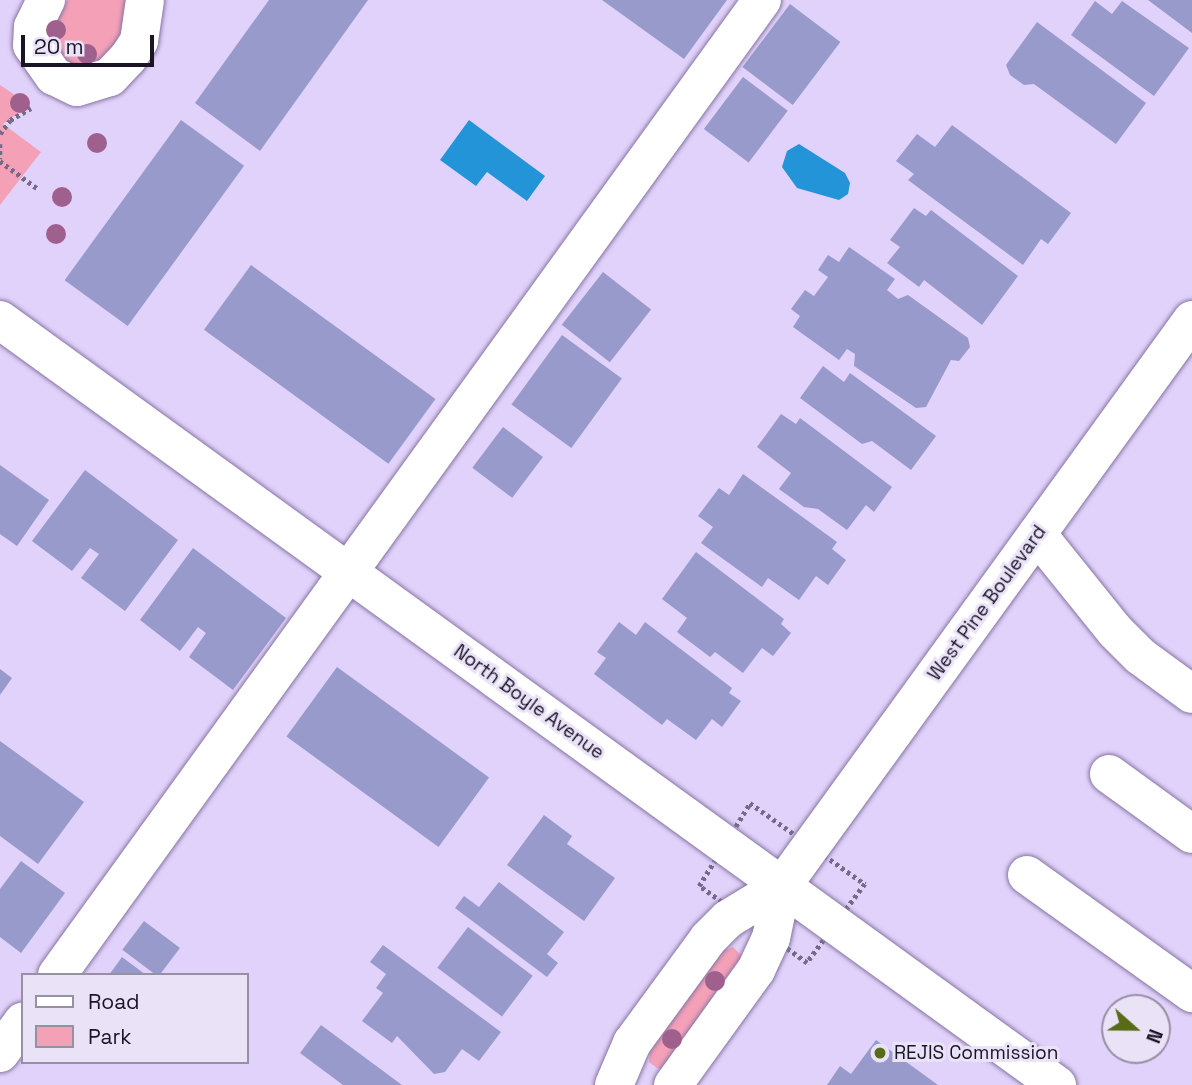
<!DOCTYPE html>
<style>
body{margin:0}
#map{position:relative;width:1192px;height:1085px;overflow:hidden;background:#e1d2fb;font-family:"Space Grotesk",sans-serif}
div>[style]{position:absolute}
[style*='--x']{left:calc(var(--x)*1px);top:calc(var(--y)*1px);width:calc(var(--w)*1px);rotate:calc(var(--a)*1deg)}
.green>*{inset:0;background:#f4a1b8}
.water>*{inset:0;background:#2394d8}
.building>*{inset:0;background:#979acb;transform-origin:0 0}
.path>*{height:4.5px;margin-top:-2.25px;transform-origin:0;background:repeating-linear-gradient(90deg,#756a87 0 3.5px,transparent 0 7px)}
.roads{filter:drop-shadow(0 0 2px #8675a3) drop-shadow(0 0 2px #8675a3)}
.minor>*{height:38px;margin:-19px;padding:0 19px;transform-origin:19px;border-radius:19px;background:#fff}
.trees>*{width:20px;height:20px;margin:-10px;border-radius:50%;background:#9f608d}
.dots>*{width:19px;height:19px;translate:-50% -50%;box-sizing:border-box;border:4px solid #eae3f8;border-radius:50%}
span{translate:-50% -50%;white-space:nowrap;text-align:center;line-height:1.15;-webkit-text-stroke:6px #eae3f8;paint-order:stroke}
.street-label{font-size:19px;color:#1b1426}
.poi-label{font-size:19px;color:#1b1426}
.left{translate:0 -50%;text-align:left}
.legend{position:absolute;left:21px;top:973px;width:228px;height:91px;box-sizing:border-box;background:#eae3f8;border:2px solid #9790a4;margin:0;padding:9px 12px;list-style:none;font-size:21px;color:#1b1426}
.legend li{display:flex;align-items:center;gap:14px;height:35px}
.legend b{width:35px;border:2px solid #9790a4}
.north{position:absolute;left:1101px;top:994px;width:70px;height:70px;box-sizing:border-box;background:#eae3f8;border:2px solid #9790a4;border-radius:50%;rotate:111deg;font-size:19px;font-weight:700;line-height:28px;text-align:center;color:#1b1426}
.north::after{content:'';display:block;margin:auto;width:24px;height:32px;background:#596b17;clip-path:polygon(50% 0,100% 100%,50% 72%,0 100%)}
.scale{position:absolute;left:21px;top:35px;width:133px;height:32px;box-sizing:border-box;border:4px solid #1b1426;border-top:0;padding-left:9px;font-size:21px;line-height:24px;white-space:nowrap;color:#1b1426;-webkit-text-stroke:5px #eae3f8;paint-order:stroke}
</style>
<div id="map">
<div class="green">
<i style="clip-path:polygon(68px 0,127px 0,125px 32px,103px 64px,81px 70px,51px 49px,53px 20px)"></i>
<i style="clip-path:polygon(0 85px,30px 105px,3px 124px,41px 152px,0 205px)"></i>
<i style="clip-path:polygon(733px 947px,742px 956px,662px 1069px,657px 1068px,649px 1062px,650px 1051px,723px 951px)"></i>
</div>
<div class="water">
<i style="clip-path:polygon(469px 120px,545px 176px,527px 201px,487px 172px,476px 186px,440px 160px)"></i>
<i style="clip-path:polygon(799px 144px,845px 173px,850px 183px,848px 194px,839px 200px,797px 188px,782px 167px,787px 151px)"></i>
</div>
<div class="building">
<i style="clip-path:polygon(269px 0,368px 0,260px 151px,195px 103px)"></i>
<i style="clip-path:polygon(602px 0,727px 0,684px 59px)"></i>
<i style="clip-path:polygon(1148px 0,1192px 0,1192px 33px)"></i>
<i style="clip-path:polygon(1095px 1px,1112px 14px,1122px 1px,1189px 48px,1154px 96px,1071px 35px)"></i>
<i style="left:790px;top:4px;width:63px;height:79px;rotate:37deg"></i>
<i style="clip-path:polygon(1037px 22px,1146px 103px,1116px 144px,1034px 84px,1024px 85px,1010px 75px,1006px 65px)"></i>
<i style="left:743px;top:77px;width:56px;height:65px;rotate:37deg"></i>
<i style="left:181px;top:120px;width:78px;height:198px;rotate:36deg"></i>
<i style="clip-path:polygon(952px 125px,1071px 213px,1048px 244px,1041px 239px,1023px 265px,908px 180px,914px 174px,896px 161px,917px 134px,935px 147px)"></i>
<i style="clip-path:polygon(914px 208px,926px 216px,931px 210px,1018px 276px,982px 325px,924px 280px,919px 287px,887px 263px,900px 247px,890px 240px)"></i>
<i style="clip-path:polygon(849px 247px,895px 279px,887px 290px,898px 299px,908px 295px,968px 338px,970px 347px,959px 361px,951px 360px,926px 407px,916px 408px,854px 366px,855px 354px,847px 349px,839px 360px,793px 327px,800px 316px,791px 309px,805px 290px,814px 296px,828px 277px,818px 270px,828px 255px,839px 262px)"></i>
<i style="left:251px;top:265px;width:228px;height:80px;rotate:36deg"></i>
<i style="left:603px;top:272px;width:61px;height:67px;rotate:38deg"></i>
<i style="left:562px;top:335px;width:74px;height:86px;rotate:36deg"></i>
<i style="clip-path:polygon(823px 366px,844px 382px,850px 373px,936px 436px,911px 470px,872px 441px,862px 444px,800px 398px)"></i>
<i style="clip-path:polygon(781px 414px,796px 424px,800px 418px,892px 487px,874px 512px,866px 505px,847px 530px,818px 509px,804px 507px,779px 489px,791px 473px,757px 447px)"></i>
<i style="left:503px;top:427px;width:50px;height:51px;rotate:37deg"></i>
<i style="clip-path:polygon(0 465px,49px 500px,17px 546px,0 534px)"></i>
<i style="clip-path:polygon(85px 470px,178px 540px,125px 611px,81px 578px,99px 554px,90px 548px,72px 571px,32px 541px)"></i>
<i style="clip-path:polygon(743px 474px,837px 542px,832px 549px,846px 560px,828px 585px,816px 576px,799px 600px,768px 578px,762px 587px,701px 543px,713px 527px,698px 516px,719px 488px,729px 495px)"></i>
<i style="clip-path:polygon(193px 548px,286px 618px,233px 690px,189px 657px,206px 633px,198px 627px,180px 651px,140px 620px)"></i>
<i style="clip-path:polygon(696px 552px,784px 619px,781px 624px,791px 633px,773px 656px,762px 648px,743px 673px,715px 652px,710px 657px,677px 632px,687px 618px,662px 599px)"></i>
<i style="clip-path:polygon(619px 622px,636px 635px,645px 622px,732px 688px,729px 693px,741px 701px,722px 727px,712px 719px,696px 740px,667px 719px,662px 725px,594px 674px,606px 658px,597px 652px)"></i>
<i style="left:337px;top:667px;width:188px;height:86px;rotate:36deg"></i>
<i style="clip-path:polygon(0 669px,12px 678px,0 695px)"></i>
<i style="clip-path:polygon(0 741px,84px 802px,38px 864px,0 836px)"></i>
<i style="clip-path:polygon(544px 815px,572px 836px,567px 844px,615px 878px,584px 921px,507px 865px)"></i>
<i style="clip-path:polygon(21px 861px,65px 893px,21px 953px,0 937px,0 889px)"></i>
<i style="clip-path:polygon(499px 882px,564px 932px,547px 954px,558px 963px,547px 977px,455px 908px,464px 896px,479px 907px)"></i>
<i style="left:144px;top:921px;width:45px;height:36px;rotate:37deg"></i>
<i style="left:468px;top:927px;width:81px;height:51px;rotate:37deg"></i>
<i style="clip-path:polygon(383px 945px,501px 1032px,479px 1061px,462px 1049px,445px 1072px,434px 1074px,397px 1036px,392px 1043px,362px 1021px,383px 993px,376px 988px,386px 974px,370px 962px)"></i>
<i style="clip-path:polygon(122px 957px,146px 975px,109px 975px)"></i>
<i style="clip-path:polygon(321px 1025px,402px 1085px,343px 1085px,300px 1053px)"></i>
<i style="clip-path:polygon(876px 1040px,938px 1085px,827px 1085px,840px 1066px,851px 1074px)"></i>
</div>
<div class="path">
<i style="--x:0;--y:134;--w:17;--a:-54"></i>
<i style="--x:10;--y:120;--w:24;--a:-30"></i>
<i style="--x:0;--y:144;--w:15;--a:90"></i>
<i style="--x:0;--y:161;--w:47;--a:36.4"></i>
<i style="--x:750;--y:803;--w:141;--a:35.2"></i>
<i style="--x:865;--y:884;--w:98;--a:126.3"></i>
<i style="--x:807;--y:963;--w:133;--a:-144.5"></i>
<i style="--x:699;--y:886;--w:97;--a:-58.4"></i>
</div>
<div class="roads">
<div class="minor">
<i style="--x:46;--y:0;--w:30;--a:116"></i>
<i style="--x:33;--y:27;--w:18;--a:93"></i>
<i style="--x:32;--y:45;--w:38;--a:55"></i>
<i style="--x:54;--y:76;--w:25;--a:26"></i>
<i style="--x:77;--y:87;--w:34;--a:-17"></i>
<i style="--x:110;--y:77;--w:26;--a:-47"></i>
<i style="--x:128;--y:58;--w:20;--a:-57"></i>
<i style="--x:139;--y:41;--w:41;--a:-81.7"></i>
<i style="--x:0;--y:320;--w:1305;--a:35.9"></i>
<i style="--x:1037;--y:534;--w:124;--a:51.2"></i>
<i style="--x:1115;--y:631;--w:35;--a:45"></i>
<i style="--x:1140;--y:656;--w:64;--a:36.2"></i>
<i style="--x:1109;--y:774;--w:102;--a:35.9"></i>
<i style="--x:1027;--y:875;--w:203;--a:35.6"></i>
<i style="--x:57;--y:975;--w:1203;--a:-54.13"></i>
<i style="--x:0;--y:1053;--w:39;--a:-54"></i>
<i style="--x:614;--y:1085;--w:46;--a:-66.8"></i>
<i style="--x:632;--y:1043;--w:129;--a:-53.8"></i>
<i style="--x:708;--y:939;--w:28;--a:-45"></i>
<i style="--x:728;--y:919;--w:63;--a:-31.4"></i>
<i style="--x:782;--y:886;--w:699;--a:-54.08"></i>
<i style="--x:673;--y:1085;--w:142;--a:-54.2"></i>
<i style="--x:756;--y:970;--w:35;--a:-65"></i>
<i style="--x:771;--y:938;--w:53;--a:-78.1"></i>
</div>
</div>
<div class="trees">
<i style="left:56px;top:30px"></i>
<i style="left:87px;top:54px"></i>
<i style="left:20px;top:103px"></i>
<i style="left:97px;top:143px"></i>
<i style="left:62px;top:197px"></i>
<i style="left:56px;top:234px"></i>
<i style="left:715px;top:981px"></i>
<i style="left:672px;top:1039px"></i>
</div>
<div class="dots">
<i style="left:880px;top:1053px;background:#596b17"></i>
</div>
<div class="street-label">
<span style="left:987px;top:603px;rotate:-54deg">West Pine Boulevard</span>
<span style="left:529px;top:702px;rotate:36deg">North Boyle Avenue</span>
</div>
<div class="poi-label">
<span class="left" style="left:894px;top:1053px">REJIS Commission</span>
</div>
<ul class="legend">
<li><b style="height:9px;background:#fff"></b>Road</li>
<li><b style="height:19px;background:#f4a1b8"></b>Park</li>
</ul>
<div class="north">N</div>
<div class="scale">20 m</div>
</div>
